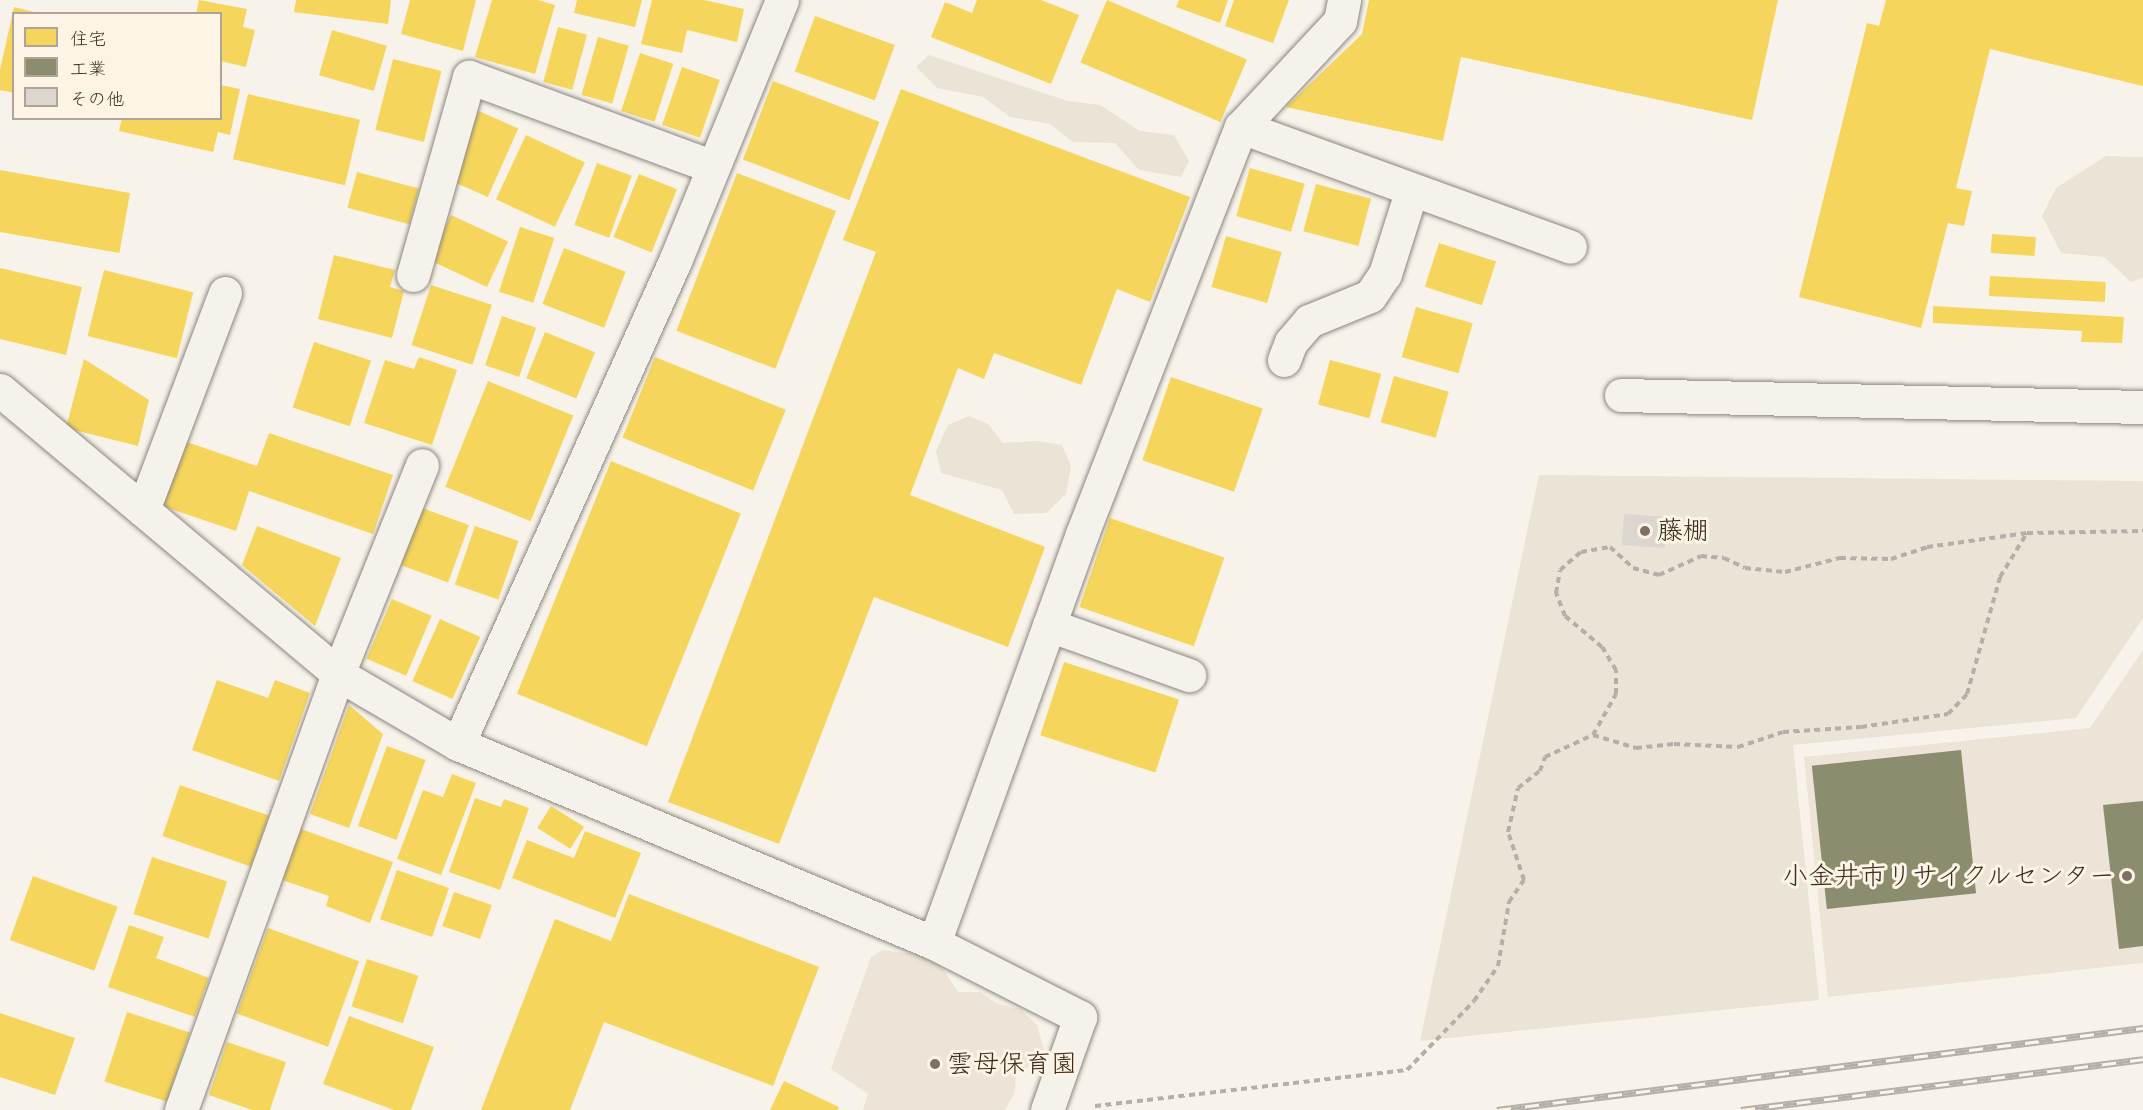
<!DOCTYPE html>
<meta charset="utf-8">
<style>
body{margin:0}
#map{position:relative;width:2143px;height:1110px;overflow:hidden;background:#f7f3ea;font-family:Caveat,"Klee One",sans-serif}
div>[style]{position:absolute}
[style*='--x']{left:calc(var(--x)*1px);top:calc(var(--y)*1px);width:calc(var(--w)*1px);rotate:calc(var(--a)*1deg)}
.built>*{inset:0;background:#ebe4d7}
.green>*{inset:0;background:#eae4d7}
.homes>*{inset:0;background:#f6d55c;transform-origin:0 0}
.industry>*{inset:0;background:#8c8c6e;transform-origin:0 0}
.building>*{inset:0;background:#dbd7d0;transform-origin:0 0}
.path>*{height:4px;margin-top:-2px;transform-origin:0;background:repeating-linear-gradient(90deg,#b3afa9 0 6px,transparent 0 10.5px)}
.roads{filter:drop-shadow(0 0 2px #8b867f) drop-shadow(0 0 2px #8b867f)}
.minor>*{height:33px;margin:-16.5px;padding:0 16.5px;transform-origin:16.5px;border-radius:16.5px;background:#f5f2ec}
.rail>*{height:7px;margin-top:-3.5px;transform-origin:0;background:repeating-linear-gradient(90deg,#fcf5e5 0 14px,#b3afa9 0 28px);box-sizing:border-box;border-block:2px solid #b3afa9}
.dots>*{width:16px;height:16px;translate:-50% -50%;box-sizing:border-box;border:3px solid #fcf5e5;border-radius:50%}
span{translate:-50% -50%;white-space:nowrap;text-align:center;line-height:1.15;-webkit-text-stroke:6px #fcf5e5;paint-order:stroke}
.poi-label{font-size:26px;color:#3b2a1e}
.left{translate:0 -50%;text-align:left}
.right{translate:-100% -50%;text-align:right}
.legend{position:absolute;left:12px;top:12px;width:210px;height:108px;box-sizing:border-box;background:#fcf5e5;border:2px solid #afa495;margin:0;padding:8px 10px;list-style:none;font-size:18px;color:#3b2a1e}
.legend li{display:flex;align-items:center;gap:12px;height:30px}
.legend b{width:30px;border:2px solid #afa495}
</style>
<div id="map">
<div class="built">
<i style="clip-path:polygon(2143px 650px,2143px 963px,1828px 997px,1804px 757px,2090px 728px)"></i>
<i style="clip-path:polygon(883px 950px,925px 956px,943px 969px,958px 992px,980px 992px,998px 1004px,1020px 1009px,1037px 1025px,1044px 1050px,1033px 1065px,1016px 1072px,1015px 1092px,1005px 1110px,863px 1110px,868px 1094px,831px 1069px,871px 957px)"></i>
</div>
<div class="green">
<i style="clip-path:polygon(929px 55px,1068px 101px,1100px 105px,1140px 131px,1174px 135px,1189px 161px,1181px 177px,1139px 170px,1115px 143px,1073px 142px,1050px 124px,1010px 117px,983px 97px,937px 88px,916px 67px)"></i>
<i style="clip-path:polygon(2106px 156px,2143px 157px,2143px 278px,2131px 282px,2104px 257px,2061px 253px,2042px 216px,2056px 188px)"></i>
<i style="clip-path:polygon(969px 416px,988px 424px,1003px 443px,1037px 441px,1062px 445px,1071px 466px,1066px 494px,1046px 513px,1014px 514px,1002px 490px,941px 473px,936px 451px,948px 425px)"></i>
<i style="clip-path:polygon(1539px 475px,2143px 481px,2143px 618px,2076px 718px,1793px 745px,1819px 1000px,1420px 1041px)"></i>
</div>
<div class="homes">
<i style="clip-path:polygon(199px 0,247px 9px,243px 27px,255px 30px,246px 67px,220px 61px,220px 14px,196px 14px)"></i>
<i style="clip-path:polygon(296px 0,391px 0,388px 24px,294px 12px)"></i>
<i style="clip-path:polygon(410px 0,476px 0,463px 51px,401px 34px)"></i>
<i style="clip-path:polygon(492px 0,538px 0,555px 5px,535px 74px,475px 57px)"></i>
<i style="clip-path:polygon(577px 0,642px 0,635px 27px,574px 13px)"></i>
<i style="clip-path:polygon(652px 0,704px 0,744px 9px,737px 42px,687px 30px,682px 53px,641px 44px)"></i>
<i style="clip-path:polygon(977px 0,1041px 0,1079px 15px,1051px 84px,931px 37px,945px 2px,972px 13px)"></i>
<i style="left:1107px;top:0;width:152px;height:68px;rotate:23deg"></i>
<i style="clip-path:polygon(1179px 0,1228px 0,1220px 23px,1176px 7px)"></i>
<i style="clip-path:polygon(1234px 0,1289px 0,1273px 43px,1225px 26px)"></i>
<i style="clip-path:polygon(1369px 0,1778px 0,1752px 120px,1461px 57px,1443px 141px,1286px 107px,1362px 34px)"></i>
<i style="clip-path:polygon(1886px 0,2143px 0,2143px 86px,1990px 49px,1956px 188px,1972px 191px,1964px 226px,1948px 223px,1921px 328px,1799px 297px,1867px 23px,1879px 26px)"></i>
<i style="clip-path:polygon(14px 7px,38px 13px,14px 14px,14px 93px,0 90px,0 70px)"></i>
<i style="left:815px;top:16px;width:85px;height:59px;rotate:20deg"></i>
<i style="left:558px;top:27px;width:30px;height:57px;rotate:15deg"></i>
<i style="left:332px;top:30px;width:57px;height:47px;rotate:16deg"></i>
<i style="left:598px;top:37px;width:32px;height:60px;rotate:16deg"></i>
<i style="left:640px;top:53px;width:35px;height:61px;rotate:18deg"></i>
<i style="left:393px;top:59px;width:50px;height:73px;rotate:14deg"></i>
<i style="left:682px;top:67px;width:40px;height:61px;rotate:19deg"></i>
<i style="left:773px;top:81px;width:114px;height:84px;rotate:21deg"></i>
<i style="clip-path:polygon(220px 85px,240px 89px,230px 135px,218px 132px,213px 152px,119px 131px,122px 118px,220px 118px)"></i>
<i style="clip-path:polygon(901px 89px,1190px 197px,1150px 302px,1117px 289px,1081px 385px,994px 353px,984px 379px,958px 368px,910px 495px,1045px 547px,1008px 647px,874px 597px,779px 844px,668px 802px,876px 252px,843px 240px)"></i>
<i style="left:248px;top:94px;width:115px;height:67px;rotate:13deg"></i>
<i style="left:479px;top:111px;width:43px;height:75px;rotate:24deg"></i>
<i style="left:526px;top:135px;width:65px;height:71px;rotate:25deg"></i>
<i style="left:597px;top:163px;width:37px;height:66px;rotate:20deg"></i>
<i style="left:1250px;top:168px;width:57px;height:50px;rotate:16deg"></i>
<i style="left:0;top:170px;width:132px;height:61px;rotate:10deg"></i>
<i style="left:357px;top:172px;width:64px;height:37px;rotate:15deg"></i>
<i style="left:737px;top:173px;width:106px;height:169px;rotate:21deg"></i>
<i style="left:639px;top:174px;width:41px;height:68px;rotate:22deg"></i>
<i style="left:1316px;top:184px;width:57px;height:49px;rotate:15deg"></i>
<i style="left:451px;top:215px;width:63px;height:50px;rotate:25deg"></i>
<i style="left:520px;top:227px;width:36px;height:68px;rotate:18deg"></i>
<i style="left:1992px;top:234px;width:44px;height:19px;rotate:4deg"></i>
<i style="left:1226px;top:236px;width:58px;height:53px;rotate:16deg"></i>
<i style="left:1439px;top:243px;width:60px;height:46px;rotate:18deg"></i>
<i style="left:564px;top:248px;width:66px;height:60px;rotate:21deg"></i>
<i style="clip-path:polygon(334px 255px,395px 270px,390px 287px,404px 291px,392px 338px,318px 319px)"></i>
<i style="clip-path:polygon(0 268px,82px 287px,66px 355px,0 339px)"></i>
<i style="left:104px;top:270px;width:92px;height:68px;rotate:14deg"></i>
<i style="left:1990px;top:276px;width:116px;height:20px;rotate:3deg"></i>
<i style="left:431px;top:285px;width:64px;height:63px;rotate:18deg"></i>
<i style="clip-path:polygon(1933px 306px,2124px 317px,2122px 343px,2081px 342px,2082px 331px,1933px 323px)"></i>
<i style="left:1416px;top:307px;width:59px;height:52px;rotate:16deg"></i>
<i style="left:502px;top:316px;width:36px;height:52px;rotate:19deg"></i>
<i style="left:545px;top:332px;width:54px;height:50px;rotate:22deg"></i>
<i style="left:314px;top:342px;width:60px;height:69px;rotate:18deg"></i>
<i style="clip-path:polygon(419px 357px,457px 370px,432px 445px,364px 423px,385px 360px,414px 369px)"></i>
<i style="left:655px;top:357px;width:141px;height:87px;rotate:22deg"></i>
<i style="clip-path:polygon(84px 359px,149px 400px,138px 446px,66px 428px)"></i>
<i style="left:1330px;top:360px;width:53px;height:46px;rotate:15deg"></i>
<i style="left:1394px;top:376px;width:57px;height:48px;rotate:16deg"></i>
<i style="left:1171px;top:377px;width:97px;height:88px;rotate:19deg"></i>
<i style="left:488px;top:381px;width:92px;height:114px;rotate:22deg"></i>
<i style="clip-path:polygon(269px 433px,393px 475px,373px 534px,249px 491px,236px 531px,162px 506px,184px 441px,257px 466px)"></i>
<i style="left:611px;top:461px;width:140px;height:251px;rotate:22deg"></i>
<i style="left:422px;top:508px;width:50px;height:61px;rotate:20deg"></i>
<i style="left:1110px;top:518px;width:121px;height:94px;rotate:19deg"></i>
<i style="clip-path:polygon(257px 526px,341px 558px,315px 626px,242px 565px)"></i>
<i style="left:475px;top:526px;width:46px;height:62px;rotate:19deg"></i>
<i style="left:392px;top:599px;width:43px;height:65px;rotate:23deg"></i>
<i style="left:440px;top:619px;width:44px;height:68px;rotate:24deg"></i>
<i style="left:1064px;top:662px;width:121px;height:77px;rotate:18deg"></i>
<i style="clip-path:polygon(217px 680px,268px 698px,275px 680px,310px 693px,279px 781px,192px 750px)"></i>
<i style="clip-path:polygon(349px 705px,383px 734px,349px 828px,310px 814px)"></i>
<i style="left:387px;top:746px;width:41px;height:85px;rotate:20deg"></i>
<i style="clip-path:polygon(452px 774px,476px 783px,441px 875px,397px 859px,423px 790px,443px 797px)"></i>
<i style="left:180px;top:785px;width:94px;height:54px;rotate:19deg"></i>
<i style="clip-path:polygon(475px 798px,501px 807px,504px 799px,529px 808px,500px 890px,449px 872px)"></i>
<i style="left:551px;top:806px;width:39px;height:26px;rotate:32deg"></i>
<i style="clip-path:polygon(301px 829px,393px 862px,370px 923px,326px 906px,329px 896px,282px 880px)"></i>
<i style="clip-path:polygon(585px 831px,641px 853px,615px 918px,512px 878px,527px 840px,574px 858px)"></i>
<i style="left:152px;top:857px;width:79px;height:60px;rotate:18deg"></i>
<i style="left:397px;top:870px;width:55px;height:52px;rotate:19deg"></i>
<i style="left:33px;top:876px;width:90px;height:68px;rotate:20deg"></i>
<i style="left:454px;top:892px;width:40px;height:36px;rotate:19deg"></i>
<i style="clip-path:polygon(629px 894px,819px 967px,773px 1086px,604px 1022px,570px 1110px,481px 1110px,555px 919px,611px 941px)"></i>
<i style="clip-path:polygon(129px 925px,164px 937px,156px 958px,209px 978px,195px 1017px,108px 987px)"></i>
<i style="left:268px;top:928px;width:97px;height:91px;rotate:20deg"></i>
<i style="left:367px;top:959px;width:54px;height:50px;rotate:18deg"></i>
<i style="left:127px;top:1012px;width:66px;height:73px;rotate:18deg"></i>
<i style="clip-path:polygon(0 1013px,75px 1038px,55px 1095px,0 1077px)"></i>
<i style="clip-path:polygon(349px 1016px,434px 1047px,411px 1110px,394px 1110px,323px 1084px)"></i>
<i style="clip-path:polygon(227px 1042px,286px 1062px,270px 1110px,252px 1110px,209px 1095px)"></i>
<i style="clip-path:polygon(784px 1081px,839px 1107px,838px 1110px,770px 1110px)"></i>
</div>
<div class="industry">
<i style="left:1961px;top:750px;width:144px;height:150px;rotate:84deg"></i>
<i style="clip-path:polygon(2143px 801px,2143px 946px,2119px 949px,2103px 805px)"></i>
</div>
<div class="building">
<i style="left:1624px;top:514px;width:43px;height:31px;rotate:4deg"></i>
</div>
<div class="path">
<i style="--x:1593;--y:735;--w:45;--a:16.8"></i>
<i style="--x:1636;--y:748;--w:38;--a:-6"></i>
<i style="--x:1674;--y:744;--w:64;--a:2.7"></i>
<i style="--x:1738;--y:747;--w:47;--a:-18.4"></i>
<i style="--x:1783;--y:732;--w:78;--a:-3.7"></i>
<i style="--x:1861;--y:727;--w:88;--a:-8.5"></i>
<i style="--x:1948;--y:714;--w:28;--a:-46"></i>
<i style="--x:1967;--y:694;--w:122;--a:-74.2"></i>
<i style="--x:2000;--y:577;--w:52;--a:-58.5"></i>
<i style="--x:1095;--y:1106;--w:314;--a:-6.6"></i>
<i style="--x:1407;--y:1070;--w:96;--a:-45.8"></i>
<i style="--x:1474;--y:1001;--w:42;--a:-55.6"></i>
<i style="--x:1498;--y:966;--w:65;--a:-80.2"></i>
<i style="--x:1509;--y:902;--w:27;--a:-56"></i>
<i style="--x:1524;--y:880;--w:51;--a:-108.4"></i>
<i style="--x:1508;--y:832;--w:45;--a:-77.2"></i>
<i style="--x:1518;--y:788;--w:28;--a:-38"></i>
<i style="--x:1540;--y:771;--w:15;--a:-70"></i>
<i style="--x:1545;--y:757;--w:53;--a:-24.6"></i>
<i style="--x:1593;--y:735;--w:47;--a:-60.7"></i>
<i style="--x:1616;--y:694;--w:24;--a:-90"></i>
<i style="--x:1616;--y:670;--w:27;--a:-121"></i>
<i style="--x:1602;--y:647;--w:48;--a:-140"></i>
<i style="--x:1565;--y:616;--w:25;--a:-111"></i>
<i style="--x:1556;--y:593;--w:23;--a:-80"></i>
<i style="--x:1560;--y:570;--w:28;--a:-41"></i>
<i style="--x:1581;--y:552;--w:29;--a:-10"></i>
<i style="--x:1610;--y:547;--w:31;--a:42"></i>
<i style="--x:1633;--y:568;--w:27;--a:15"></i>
<i style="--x:1659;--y:575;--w:46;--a:-24.3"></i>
<i style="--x:1701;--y:556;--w:23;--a:5"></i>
<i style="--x:1724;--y:558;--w:23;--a:25"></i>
<i style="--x:1745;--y:568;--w:40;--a:5.7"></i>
<i style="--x:1785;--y:572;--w:57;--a:-14.3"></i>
<i style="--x:1840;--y:558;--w:51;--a:1.1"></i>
<i style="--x:1891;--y:559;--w:38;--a:-18"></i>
<i style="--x:1927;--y:547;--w:101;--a:-8"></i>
<i style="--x:2027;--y:533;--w:116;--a:-1"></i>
</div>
<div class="roads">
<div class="minor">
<i style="--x:1241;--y:127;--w:350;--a:20"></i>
<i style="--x:413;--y:275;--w:206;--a:-74.2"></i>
<i style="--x:469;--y:77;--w:260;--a:20.2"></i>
<i style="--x:1284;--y:360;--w:19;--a:-69"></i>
<i style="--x:1291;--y:342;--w:28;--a:-49"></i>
<i style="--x:1309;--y:321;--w:66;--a:-22.3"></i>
<i style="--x:1370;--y:296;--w:27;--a:-56"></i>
<i style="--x:1385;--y:274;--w:86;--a:-72.4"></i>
<i style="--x:0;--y:390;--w:441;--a:40"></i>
<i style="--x:338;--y:674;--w:139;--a:30.3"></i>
<i style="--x:458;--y:744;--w:516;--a:22.69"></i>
<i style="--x:934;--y:943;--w:164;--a:26.9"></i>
<i style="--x:1080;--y:1017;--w:99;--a:109.5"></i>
<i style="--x:1621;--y:395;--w:522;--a:1.32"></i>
<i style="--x:143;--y:510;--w:232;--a:-69.3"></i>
<i style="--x:1049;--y:625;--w:149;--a:19.7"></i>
<i style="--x:458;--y:744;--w:530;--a:-65.81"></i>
<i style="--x:675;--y:261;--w:282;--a:-67.7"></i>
<i style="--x:934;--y:943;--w:435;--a:-70.1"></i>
<i style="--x:1082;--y:534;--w:437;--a:-68.7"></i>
<i style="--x:1241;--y:127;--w:145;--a:-47"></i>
<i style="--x:1340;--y:21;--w:21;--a:-79"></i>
<i style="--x:181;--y:1110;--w:463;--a:-70.2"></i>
<i style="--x:338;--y:674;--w:225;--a:-68.1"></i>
</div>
</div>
<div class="rail">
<i style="--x:1497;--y:1110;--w:651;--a:-7.23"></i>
<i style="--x:1741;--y:1110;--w:405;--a:-7.2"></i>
</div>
<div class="dots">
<i style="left:1645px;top:531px;background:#7d7065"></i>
<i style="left:2127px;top:876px;background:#7d7065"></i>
<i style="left:935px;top:1064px;background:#7d7065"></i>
</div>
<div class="poi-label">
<span class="left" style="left:1657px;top:531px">藤棚</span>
<span class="right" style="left:2115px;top:876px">小金井市リサイクルセンター</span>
<span class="left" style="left:947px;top:1064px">雲母保育園</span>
</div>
<ul class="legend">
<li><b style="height:16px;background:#f6d55c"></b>住宅</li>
<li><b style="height:16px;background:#8c8c6e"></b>工業</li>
<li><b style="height:16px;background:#dbd7d0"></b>その他</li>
</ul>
</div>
